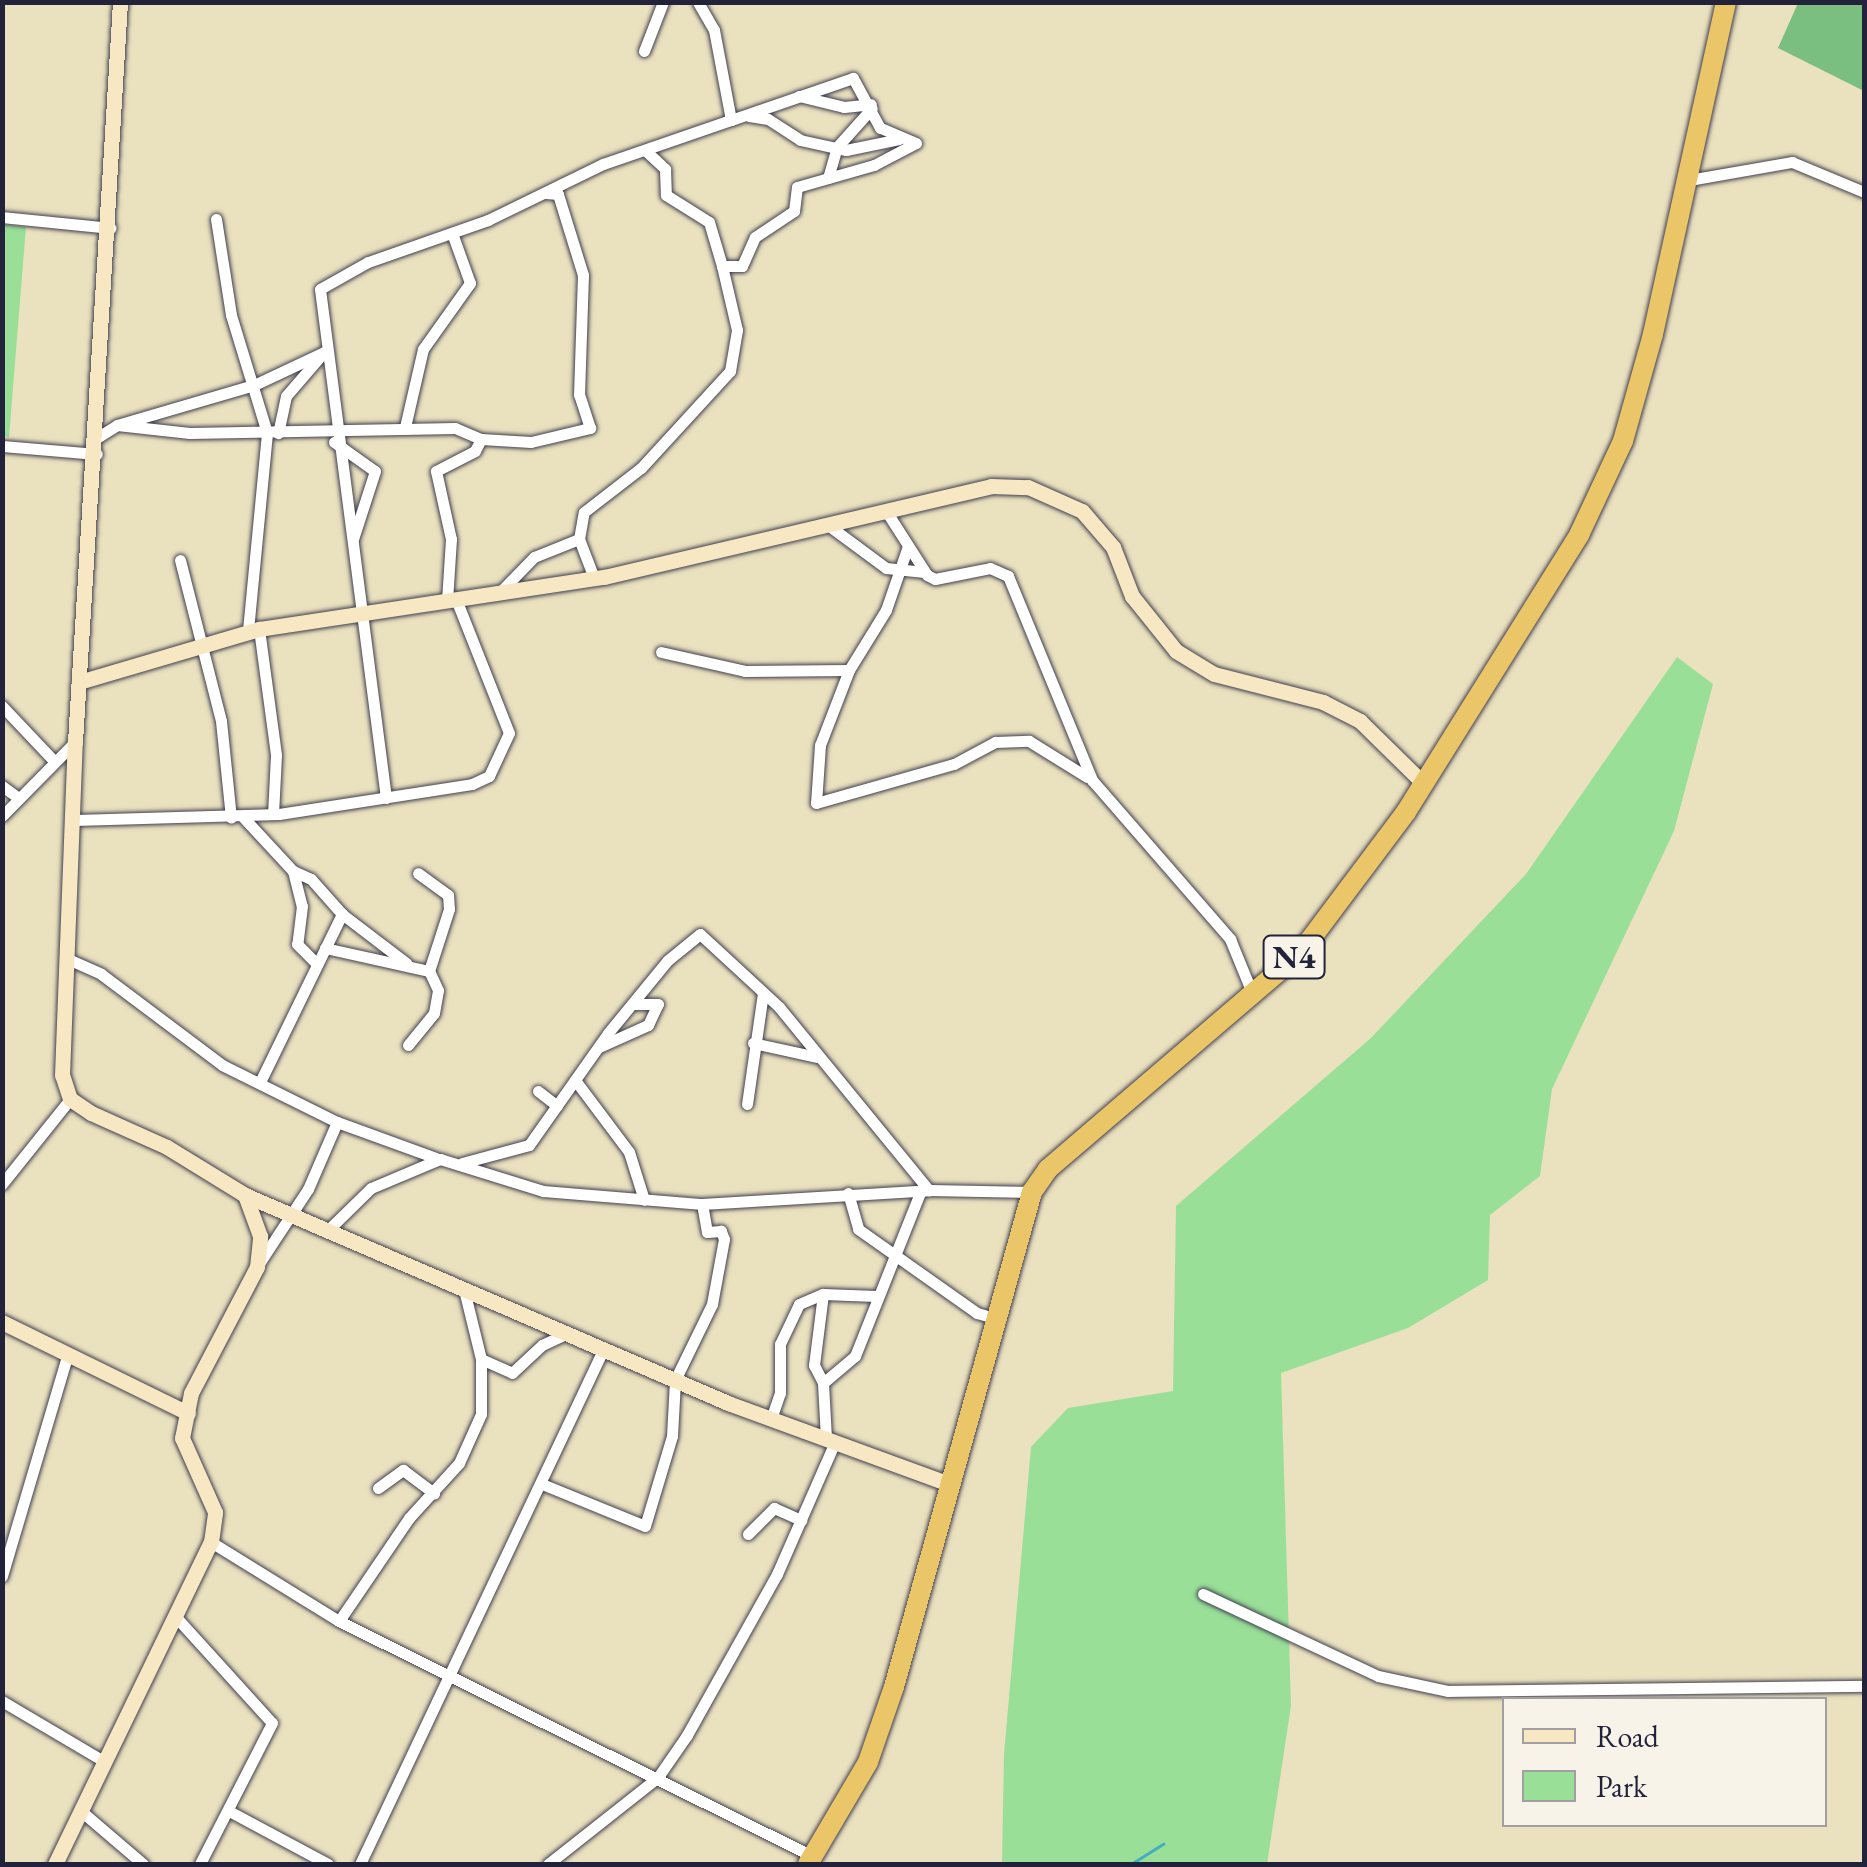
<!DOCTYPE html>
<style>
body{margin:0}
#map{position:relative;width:1867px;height:1867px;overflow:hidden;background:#eae1bf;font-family:"EB Garamond",serif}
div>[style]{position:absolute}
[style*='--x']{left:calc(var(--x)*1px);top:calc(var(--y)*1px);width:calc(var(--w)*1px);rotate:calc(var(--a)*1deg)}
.green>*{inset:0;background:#99df98}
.forest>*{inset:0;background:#7abe80}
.stream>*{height:2.5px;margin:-1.25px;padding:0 1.25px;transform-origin:1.25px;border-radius:1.25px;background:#43aec1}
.roads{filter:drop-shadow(0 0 2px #403f4f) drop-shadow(0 0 2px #403f4f)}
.street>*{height:11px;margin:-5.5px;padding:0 5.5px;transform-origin:5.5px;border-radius:5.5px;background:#fff}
.secondary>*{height:15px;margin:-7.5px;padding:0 7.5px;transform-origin:7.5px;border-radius:7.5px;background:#f7e8c3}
.highway>*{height:20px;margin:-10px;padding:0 10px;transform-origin:10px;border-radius:10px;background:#ebc669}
span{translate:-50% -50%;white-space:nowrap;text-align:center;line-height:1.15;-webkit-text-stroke:9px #f7f3e8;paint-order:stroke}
.shield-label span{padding:2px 8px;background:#f7f3e8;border:2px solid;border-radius:8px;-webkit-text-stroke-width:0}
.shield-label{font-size:32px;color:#22223b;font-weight:700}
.frame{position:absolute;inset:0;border:5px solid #22223b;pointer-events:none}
.legend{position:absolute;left:1502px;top:1697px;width:325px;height:130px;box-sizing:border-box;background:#f7f3e8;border:2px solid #a29fa3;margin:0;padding:12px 18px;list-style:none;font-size:30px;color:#22223b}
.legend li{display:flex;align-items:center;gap:20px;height:50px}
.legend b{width:50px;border:2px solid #a29fa3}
</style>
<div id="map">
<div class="green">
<i style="clip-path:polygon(3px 225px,26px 227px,9px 437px,2px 436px)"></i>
<i style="clip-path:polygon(1677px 657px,1713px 684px,1674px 831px,1552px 1089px,1540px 1176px,1490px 1215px,1488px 1280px,1408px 1328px,1281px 1373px,1291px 1706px,1267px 1864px,1002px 1864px,1004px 1754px,1031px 1447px,1068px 1408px,1173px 1391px,1176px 1206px,1371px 1038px,1526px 874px)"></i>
</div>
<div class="forest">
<i style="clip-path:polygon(1798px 3px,1864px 3px,1864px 91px,1778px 48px)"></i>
</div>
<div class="stream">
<i style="--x:1131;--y:1864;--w:38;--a:-32"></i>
</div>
<div class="roads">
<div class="street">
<i style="--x:644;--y:51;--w:53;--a:-68.8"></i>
<i style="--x:799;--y:96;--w:46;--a:13.7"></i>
<i style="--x:844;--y:107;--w:27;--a:-6"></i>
<i style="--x:749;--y:116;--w:19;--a:9"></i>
<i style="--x:768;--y:119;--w:38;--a:33"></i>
<i style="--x:800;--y:140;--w:47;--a:12.3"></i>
<i style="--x:846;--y:150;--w:54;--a:-11.7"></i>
<i style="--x:647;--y:152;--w:25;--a:43"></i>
<i style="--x:665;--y:169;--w:26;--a:88"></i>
<i style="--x:666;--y:195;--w:51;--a:32.1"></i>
<i style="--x:709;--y:222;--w:46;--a:73.5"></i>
<i style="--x:828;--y:178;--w:32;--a:-74"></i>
<i style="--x:837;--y:147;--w:52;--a:-48.1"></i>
<i style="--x:1689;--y:180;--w:105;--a:-9.9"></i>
<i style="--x:1792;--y:162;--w:78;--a:22.6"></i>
<i style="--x:2;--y:217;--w:109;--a:5.8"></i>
<i style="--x:216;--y:219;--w:97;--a:81.1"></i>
<i style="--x:231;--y:315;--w:123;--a:73"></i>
<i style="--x:267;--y:433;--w:200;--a:95.5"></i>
<i style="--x:117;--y:425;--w:73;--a:6.3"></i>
<i style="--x:190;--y:433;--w:265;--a:-1.1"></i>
<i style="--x:455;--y:428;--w:28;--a:23"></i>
<i style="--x:481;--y:439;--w:13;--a:117"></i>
<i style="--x:475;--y:451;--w:44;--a:152.9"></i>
<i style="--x:436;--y:471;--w:70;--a:77.6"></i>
<i style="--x:451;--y:539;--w:62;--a:93.7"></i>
<i style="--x:405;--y:427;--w:80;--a:-77"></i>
<i style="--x:423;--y:349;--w:81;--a:-54.5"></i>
<i style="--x:470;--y:283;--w:53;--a:-109.8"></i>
<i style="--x:98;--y:437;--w:22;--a:-32"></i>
<i style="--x:117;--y:425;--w:143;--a:-16.3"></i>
<i style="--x:254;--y:385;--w:77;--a:-25.2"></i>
<i style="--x:324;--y:352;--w:58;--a:130.8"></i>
<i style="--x:286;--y:396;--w:38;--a:102"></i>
<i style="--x:481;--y:439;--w:50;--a:3.4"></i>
<i style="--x:531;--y:442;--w:61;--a:-13.3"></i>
<i style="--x:590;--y:428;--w:35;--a:-108"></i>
<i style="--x:579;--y:395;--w:120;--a:-88.1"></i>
<i style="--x:583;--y:275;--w:85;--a:-107.2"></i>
<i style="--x:558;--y:194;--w:12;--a:-175"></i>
<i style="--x:334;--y:442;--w:50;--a:35.3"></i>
<i style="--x:375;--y:471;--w:71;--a:107.9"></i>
<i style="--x:2;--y:446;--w:95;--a:4.8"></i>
<i style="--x:888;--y:514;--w:72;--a:57.4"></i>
<i style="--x:927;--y:575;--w:9;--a:27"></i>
<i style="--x:935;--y:579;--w:56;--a:-11.3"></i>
<i style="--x:990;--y:568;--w:20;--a:24"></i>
<i style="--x:1008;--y:576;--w:221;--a:67.6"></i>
<i style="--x:1092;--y:780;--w:211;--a:49"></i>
<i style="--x:1230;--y:939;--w:61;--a:67.7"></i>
<i style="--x:832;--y:528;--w:67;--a:36.5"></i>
<i style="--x:886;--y:568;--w:36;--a:6"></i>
<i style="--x:908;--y:546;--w:68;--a:109"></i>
<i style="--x:886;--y:610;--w:70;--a:121.7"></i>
<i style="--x:849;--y:670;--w:80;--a:111.1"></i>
<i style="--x:820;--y:745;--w:58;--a:93.9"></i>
<i style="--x:816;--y:803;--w:143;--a:-15.8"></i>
<i style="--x:954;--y:764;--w:47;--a:-28.2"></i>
<i style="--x:995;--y:742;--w:34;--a:-2"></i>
<i style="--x:1029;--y:741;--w:68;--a:31.8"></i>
<i style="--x:180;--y:560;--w:166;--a:75.7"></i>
<i style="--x:221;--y:721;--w:97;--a:84.1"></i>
<i style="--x:594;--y:578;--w:42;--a:-111"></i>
<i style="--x:579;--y:539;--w:27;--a:-80"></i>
<i style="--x:584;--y:512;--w:72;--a:-37.7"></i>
<i style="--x:641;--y:468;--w:132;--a:-47.5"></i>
<i style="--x:730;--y:371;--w:42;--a:-80.3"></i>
<i style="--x:737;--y:330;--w:66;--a:-103.2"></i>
<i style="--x:722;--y:266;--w:20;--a:0"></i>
<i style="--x:742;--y:266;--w:32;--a:-66"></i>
<i style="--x:755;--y:237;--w:47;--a:-33.7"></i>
<i style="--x:794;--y:211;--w:24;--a:-83"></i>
<i style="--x:797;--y:187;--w:80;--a:-15.9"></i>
<i style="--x:874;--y:165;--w:47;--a:-27.6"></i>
<i style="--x:916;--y:143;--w:39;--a:-157"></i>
<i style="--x:880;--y:128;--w:57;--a:-118.4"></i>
<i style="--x:853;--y:78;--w:129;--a:161"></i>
<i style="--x:498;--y:594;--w:52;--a:-45.8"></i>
<i style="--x:534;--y:557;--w:48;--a:-21.8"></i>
<i style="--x:259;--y:629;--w:127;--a:82.3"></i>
<i style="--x:276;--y:755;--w:59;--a:92.9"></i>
<i style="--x:661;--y:652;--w:86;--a:12.7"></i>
<i style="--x:745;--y:671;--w:104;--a:-0.6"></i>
<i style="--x:2;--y:706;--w:74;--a:46.6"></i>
<i style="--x:2;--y:786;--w:19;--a:36"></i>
<i style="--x:386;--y:798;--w:513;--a:-97.39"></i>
<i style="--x:320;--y:289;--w:55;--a:-29.4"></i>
<i style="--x:368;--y:262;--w:127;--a:-19.3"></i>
<i style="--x:488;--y:220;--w:128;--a:-26"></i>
<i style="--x:603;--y:164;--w:135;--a:-19"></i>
<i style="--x:731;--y:120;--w:92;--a:-100.7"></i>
<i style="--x:714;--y:30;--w:32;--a:-120"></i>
<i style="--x:2;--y:816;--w:104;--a:-45.4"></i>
<i style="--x:242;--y:816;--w:75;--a:47.2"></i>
<i style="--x:293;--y:871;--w:36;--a:76"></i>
<i style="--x:302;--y:906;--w:38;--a:97"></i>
<i style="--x:297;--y:944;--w:28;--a:45"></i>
<i style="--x:75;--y:820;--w:204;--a:-1.7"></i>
<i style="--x:279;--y:814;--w:195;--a:-8.8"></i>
<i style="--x:472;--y:784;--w:19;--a:-25"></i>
<i style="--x:489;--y:776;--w:47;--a:-65.1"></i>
<i style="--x:509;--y:733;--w:144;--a:-111.6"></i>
<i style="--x:342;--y:914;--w:81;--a:37.4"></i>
<i style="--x:325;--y:948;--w:107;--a:12.5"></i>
<i style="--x:68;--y:959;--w:36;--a:24"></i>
<i style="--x:101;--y:974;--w:151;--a:36.9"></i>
<i style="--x:222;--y:1065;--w:128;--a:26.4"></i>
<i style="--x:753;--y:1043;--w:66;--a:12.3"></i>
<i style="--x:408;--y:1045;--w:41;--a:-50.9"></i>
<i style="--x:434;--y:1013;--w:23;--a:-80"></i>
<i style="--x:438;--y:990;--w:21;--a:-115"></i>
<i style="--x:429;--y:971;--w:65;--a:-72.1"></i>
<i style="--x:449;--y:909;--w:14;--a:-94"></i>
<i style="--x:448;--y:895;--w:37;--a:-144"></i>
<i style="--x:599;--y:1047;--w:54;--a:-24.2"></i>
<i style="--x:648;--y:1025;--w:23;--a:-65"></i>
<i style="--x:658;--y:1004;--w:26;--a:180"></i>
<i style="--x:261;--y:1080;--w:185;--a:-64"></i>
<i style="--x:342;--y:914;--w:47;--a:-131.5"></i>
<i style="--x:311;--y:879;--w:20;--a:-156"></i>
<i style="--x:575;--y:1080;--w:90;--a:53.1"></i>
<i style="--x:629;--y:1152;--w:50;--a:72.6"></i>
<i style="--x:538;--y:1091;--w:24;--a:38"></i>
<i style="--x:747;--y:1104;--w:112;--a:-81.8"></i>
<i style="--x:462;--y:1163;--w:69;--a:-15"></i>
<i style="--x:529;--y:1145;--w:137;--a:-54.8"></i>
<i style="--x:608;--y:1033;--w:94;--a:-50.6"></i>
<i style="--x:668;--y:960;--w:41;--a:-39.1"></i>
<i style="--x:700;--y:934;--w:108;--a:42.7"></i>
<i style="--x:779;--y:1007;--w:237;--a:50.7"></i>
<i style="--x:2;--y:1184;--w:109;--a:-51.3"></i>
<i style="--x:848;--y:1193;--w:37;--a:74"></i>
<i style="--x:858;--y:1229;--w:146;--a:35.2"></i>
<i style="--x:977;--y:1313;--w:18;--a:16"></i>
<i style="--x:326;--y:1232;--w:63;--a:-44.4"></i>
<i style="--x:371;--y:1188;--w:75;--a:-22.8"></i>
<i style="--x:440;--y:1159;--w:108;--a:17.3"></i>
<i style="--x:543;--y:1191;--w:160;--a:4.7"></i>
<i style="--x:702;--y:1204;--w:227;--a:-3.5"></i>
<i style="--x:929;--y:1190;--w:103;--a:1.1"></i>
<i style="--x:260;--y:1262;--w:87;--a:-56.7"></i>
<i style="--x:308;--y:1189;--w:73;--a:-66.6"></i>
<i style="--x:337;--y:1122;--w:105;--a:20"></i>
<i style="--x:823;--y:1294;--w:72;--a:97.2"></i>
<i style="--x:814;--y:1365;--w:20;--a:63"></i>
<i style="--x:823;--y:1383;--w:55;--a:86.9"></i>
<i style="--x:481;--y:1359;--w:34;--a:24"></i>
<i style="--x:512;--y:1373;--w:41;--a:-43"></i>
<i style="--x:542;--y:1345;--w:26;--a:-25"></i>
<i style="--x:823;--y:1383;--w:42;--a:-40.2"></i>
<i style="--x:855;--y:1356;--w:179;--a:-68.3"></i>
<i style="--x:772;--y:1416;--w:24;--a:-71"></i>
<i style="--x:780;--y:1393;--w:49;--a:-90"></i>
<i style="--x:780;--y:1344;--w:44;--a:-64.6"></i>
<i style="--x:799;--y:1304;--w:26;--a:-23"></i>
<i style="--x:823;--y:1294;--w:53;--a:2.2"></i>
<i style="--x:542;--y:1484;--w:111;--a:22.2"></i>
<i style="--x:645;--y:1526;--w:94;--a:-73.3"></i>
<i style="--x:672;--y:1436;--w:56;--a:-86.9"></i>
<i style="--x:675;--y:1380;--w:85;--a:-64"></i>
<i style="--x:712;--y:1304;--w:66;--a:-79.5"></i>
<i style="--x:724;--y:1239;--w:9;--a:-111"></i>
<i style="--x:721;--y:1231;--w:14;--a:176"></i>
<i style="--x:707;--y:1232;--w:28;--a:-100"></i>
<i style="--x:378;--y:1488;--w:31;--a:-36"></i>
<i style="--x:403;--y:1470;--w:39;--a:37"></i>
<i style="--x:748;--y:1534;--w:37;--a:-45"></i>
<i style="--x:774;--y:1508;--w:30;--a:24"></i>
<i style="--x:211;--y:1542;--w:150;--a:31.7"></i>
<i style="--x:339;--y:1621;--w:530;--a:26.42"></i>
<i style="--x:2;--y:1576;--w:229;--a:-73.5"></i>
<i style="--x:1203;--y:1594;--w:193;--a:25.1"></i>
<i style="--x:1378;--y:1676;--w:72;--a:12.1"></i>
<i style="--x:1448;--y:1691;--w:416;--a:-0.7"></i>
<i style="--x:175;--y:1616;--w:144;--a:47.8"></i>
<i style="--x:272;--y:1723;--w:158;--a:117.1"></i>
<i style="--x:339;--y:1621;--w:125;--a:-55.8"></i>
<i style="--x:409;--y:1518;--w:74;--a:-47.7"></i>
<i style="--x:459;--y:1463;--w:54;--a:-65.8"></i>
<i style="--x:481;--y:1414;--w:55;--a:-90"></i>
<i style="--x:481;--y:1359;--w:71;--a:-103.8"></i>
<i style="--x:2;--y:1701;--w:120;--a:30.6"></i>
<i style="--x:81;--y:1811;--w:82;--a:40.5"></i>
<i style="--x:229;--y:1811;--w:112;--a:28.2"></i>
<i style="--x:360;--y:1864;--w:569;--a:-64.7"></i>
<i style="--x:548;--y:1864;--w:140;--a:-38.3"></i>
<i style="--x:658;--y:1777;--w:51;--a:-55.4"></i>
<i style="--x:687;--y:1735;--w:184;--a:-60.8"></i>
<i style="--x:777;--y:1574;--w:144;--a:-66.3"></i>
</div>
<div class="secondary">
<i style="--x:79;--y:682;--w:188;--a:-16.4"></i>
<i style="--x:259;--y:629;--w:349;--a:-8.6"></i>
<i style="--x:604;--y:577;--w:398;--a:-13.2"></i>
<i style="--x:991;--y:486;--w:37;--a:2"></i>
<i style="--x:1028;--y:487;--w:59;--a:24"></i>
<i style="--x:1082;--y:511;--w:48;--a:49.3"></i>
<i style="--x:1113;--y:547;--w:53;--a:68.8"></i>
<i style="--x:1132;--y:596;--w:70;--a:51.3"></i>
<i style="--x:1176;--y:651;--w:44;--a:31.2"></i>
<i style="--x:1214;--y:674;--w:113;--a:14.4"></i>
<i style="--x:1323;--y:702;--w:42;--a:27.2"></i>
<i style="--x:1360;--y:721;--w:87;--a:44.5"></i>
<i style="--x:245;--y:1195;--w:526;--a:23.3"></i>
<i style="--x:728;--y:1403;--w:235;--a:20.1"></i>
<i style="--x:2;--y:1322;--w:207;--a:26.1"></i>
<i style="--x:55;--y:1864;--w:358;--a:-64.2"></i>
<i style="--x:211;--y:1542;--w:30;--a:-82"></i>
<i style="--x:215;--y:1512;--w:81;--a:-114"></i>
<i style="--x:182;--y:1438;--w:46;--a:-78.7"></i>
<i style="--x:191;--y:1393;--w:142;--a:-62.4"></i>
<i style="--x:257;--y:1267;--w:31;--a:-84"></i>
<i style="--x:260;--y:1236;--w:44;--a:-110.1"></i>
<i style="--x:245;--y:1195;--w:92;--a:-148.4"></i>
<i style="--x:167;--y:1147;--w:83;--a:-155.9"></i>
<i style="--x:91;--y:1113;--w:25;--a:-146"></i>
<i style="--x:70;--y:1099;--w:25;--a:-108"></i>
<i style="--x:62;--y:1075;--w:333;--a:-87.8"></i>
<i style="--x:75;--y:742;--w:741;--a:-86.52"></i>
</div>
<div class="highway">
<i style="--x:808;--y:1864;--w:118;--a:-59.5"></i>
<i style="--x:868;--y:1762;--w:79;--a:-70.9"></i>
<i style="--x:894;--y:1687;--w:514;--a:-74.42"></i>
<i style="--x:1032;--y:1192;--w:28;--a:-55"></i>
<i style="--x:1048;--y:1169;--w:333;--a:-40.6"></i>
<i style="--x:1301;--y:952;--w:175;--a:-53.1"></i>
<i style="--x:1406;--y:812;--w:327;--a:-58"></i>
<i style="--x:1579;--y:535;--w:104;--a:-64.9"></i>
<i style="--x:1623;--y:441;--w:111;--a:-74.3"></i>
<i style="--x:1653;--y:334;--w:340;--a:-77.6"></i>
</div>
</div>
<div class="shield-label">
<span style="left:1294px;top:957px">N4</span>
</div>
<div class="frame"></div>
<ul class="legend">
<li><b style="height:12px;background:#f7e8c3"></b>Road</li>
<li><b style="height:28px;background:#99df98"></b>Park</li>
</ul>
</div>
